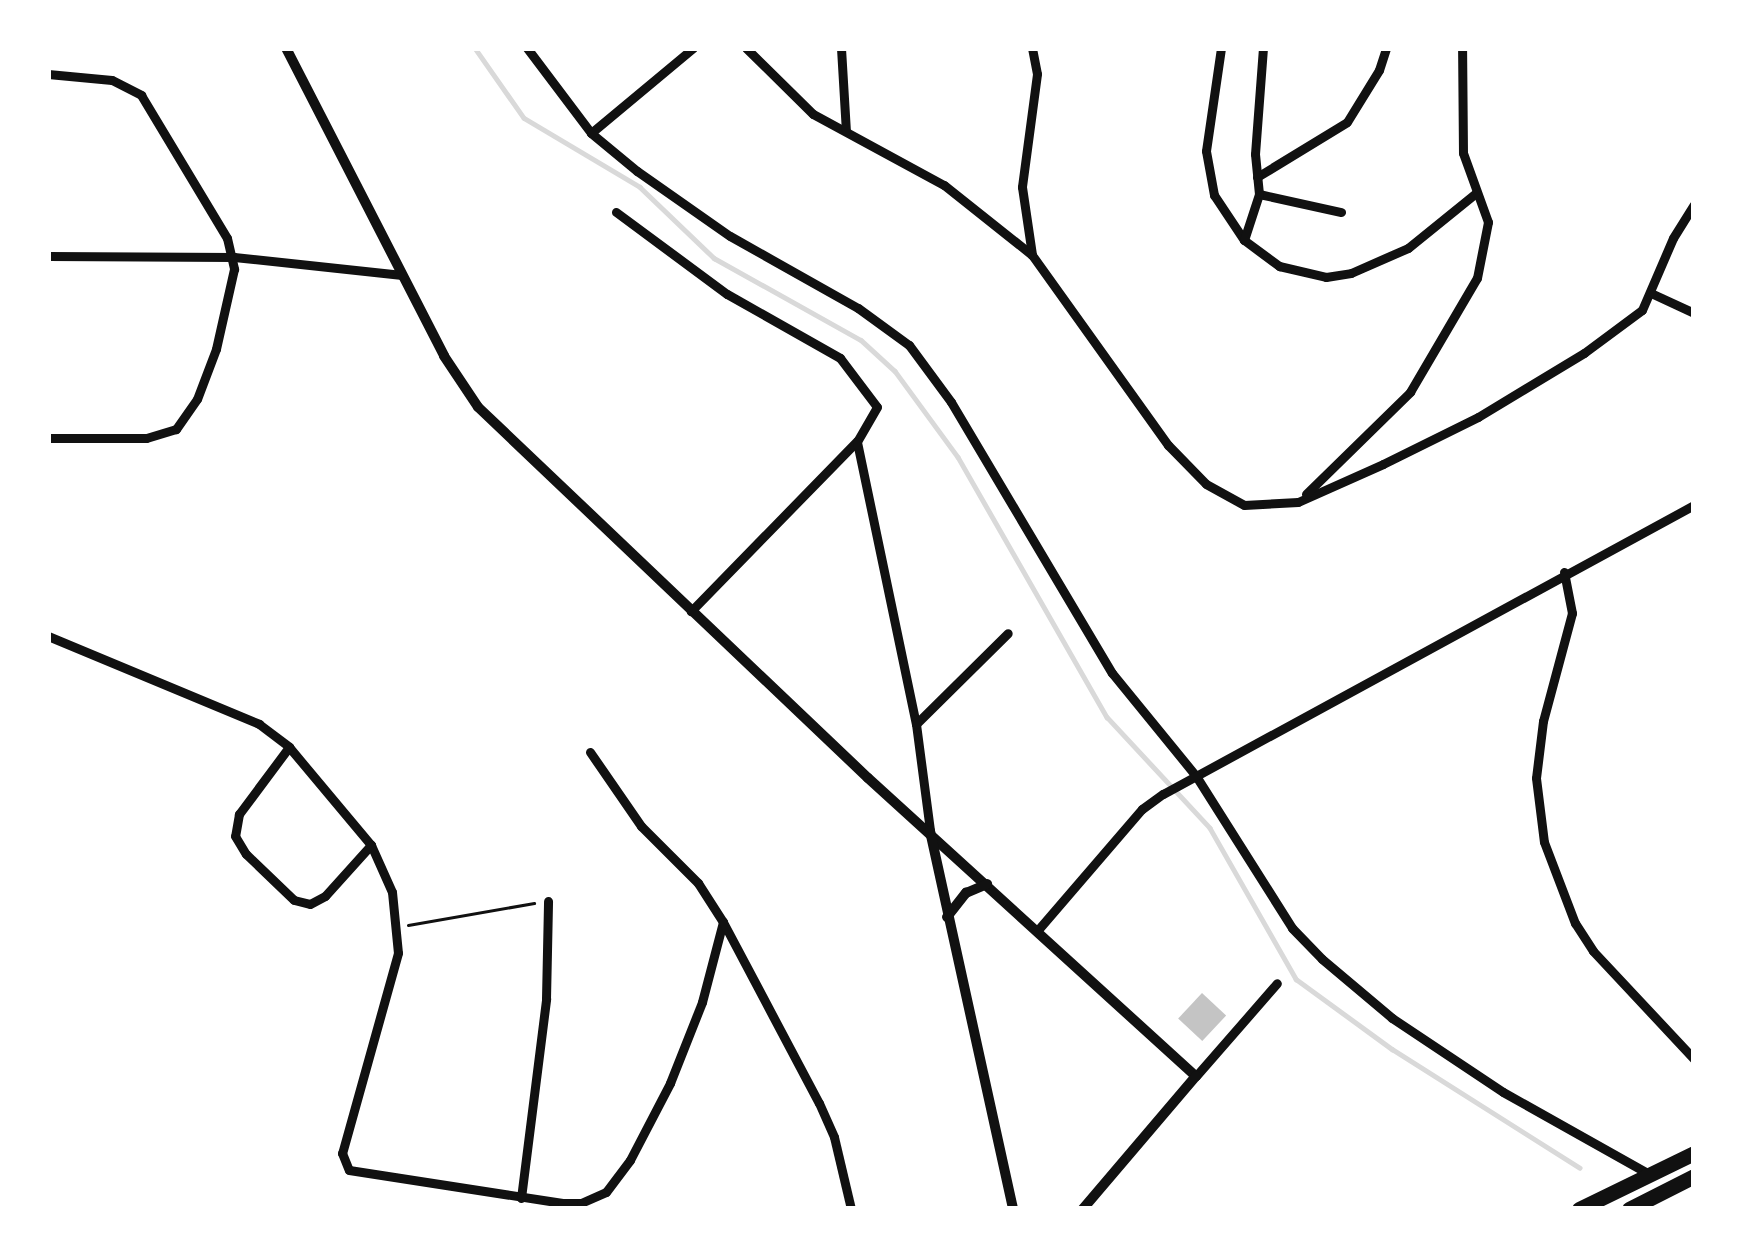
<!DOCTYPE html>
<style>
body{margin:0}
#map{position:relative;width:1742px;height:1257px;overflow:hidden;background:#fff;font-family:"Public Sans",sans-serif}
div>[style]{position:absolute}
[style*='--x']{left:calc(var(--x)*1px);top:calc(var(--y)*1px);width:calc(var(--w)*1px);rotate:calc(var(--a)*1deg)}
.stream>*{height:4.5px;margin:-2.25px;padding:0 2.25px;transform-origin:2.25px;border-radius:2.25px;background:#d9d9d9}
.building>*{inset:0;background:#c4c4c4;transform-origin:0 0}
.path>*{height:3px;margin:-1.5px;padding:0 1.5px;transform-origin:1.5px;border-radius:1.5px;background:#111}
.minor>*{height:9px;margin:-4.5px;padding:0 4.5px;transform-origin:4.5px;border-radius:4.5px;background:#111}
.tertiary>*{height:10px;margin:-5px;padding:0 5px;transform-origin:5px;border-radius:5px;background:#111}
.trunk>*{height:15px;margin:-7.5px;padding:0 7.5px;transform-origin:7.5px;border-radius:7.5px;background:#111}
span{translate:-50% -50%;white-space:nowrap;text-align:center;line-height:1.15;-webkit-text-stroke:12px #fff;paint-order:stroke}
.frame{position:absolute;inset:0;border:51px solid #fff;pointer-events:none}
</style>
<div id="map">
<div class="stream">
<i style="--x:475;--y:48;--w:85;--a:55"></i>
<i style="--x:524;--y:118;--w:135;--a:30.7"></i>
<i style="--x:640;--y:187;--w:103;--a:43.8"></i>
<i style="--x:714;--y:258;--w:168;--a:29.2"></i>
<i style="--x:861;--y:340;--w:46;--a:42.4"></i>
<i style="--x:895;--y:371;--w:107;--a:53.8"></i>
<i style="--x:958;--y:457;--w:300;--a:60.2"></i>
<i style="--x:1107;--y:717;--w:151;--a:47.1"></i>
<i style="--x:1210;--y:828;--w:174;--a:60.3"></i>
<i style="--x:1296;--y:979;--w:119;--a:36.1"></i>
<i style="--x:1392;--y:1049;--w:222;--a:32.3"></i>
</div>
<div class="building">
<i style="left:1202px;top:993px;width:33px;height:35px;rotate:43deg"></i>
</div>
<div class="path">
<i style="--x:408;--y:925;--w:128;--a:-9.9"></i>
</div>
<div class="minor">
<i style="--x:527;--y:48;--w:106;--a:53"></i>
<i style="--x:591;--y:133;--w:60;--a:39.6"></i>
<i style="--x:637;--y:171;--w:113;--a:35"></i>
<i style="--x:730;--y:236;--w:147;--a:29.4"></i>
<i style="--x:858;--y:308;--w:63;--a:36"></i>
<i style="--x:909;--y:345;--w:71;--a:53.6"></i>
<i style="--x:951;--y:402;--w:315;--a:59.3"></i>
<i style="--x:1112;--y:673;--w:133;--a:50.8"></i>
<i style="--x:1196;--y:776;--w:180;--a:57.7"></i>
<i style="--x:1292;--y:928;--w:43;--a:45.9"></i>
<i style="--x:1322;--y:959;--w:92;--a:40.1"></i>
<i style="--x:1392;--y:1018;--w:133;--a:33.7"></i>
<i style="--x:1503;--y:1092;--w:167;--a:29.3"></i>
<i style="--x:746;--y:48;--w:94;--a:44.6"></i>
<i style="--x:813;--y:114;--w:149;--a:28.5"></i>
<i style="--x:944;--y:185;--w:112;--a:38.5"></i>
<i style="--x:1032;--y:255;--w:234;--a:54.4"></i>
<i style="--x:1168;--y:445;--w:54;--a:45.7"></i>
<i style="--x:1206;--y:484;--w:43;--a:28.9"></i>
<i style="--x:1244;--y:505;--w:54;--a:-3.2"></i>
<i style="--x:1298;--y:502;--w:93;--a:-24.1"></i>
<i style="--x:1383;--y:464;--w:106;--a:-26.3"></i>
<i style="--x:1478;--y:417;--w:124;--a:-31.1"></i>
<i style="--x:1584;--y:353;--w:72;--a:-36.6"></i>
<i style="--x:1642;--y:310;--w:78;--a:-66.7"></i>
<i style="--x:1673;--y:238;--w:39;--a:-58"></i>
<i style="--x:841;--y:48;--w:83;--a:86.6"></i>
<i style="--x:1032;--y:48;--w:26;--a:79"></i>
<i style="--x:1037;--y:74;--w:114;--a:97.6"></i>
<i style="--x:1022;--y:187;--w:69;--a:81.6"></i>
<i style="--x:1221;--y:48;--w:104;--a:98.3"></i>
<i style="--x:1206;--y:151;--w:45;--a:79.7"></i>
<i style="--x:1214;--y:195;--w:54;--a:56.3"></i>
<i style="--x:1244;--y:240;--w:44;--a:36.6"></i>
<i style="--x:1279;--y:266;--w:48;--a:13.2"></i>
<i style="--x:1326;--y:277;--w:25;--a:-9"></i>
<i style="--x:1351;--y:273;--w:62;--a:-23.7"></i>
<i style="--x:1408;--y:248;--w:87;--a:-39"></i>
<i style="--x:48;--y:74;--w:64;--a:5.4"></i>
<i style="--x:112;--y:80;--w:33;--a:27"></i>
<i style="--x:141;--y:95;--w:167;--a:59"></i>
<i style="--x:227;--y:238;--w:32;--a:77"></i>
<i style="--x:234;--y:269;--w:82;--a:102.7"></i>
<i style="--x:216;--y:349;--w:53;--a:110.8"></i>
<i style="--x:197;--y:399;--w:37;--a:125"></i>
<i style="--x:176;--y:429;--w:31;--a:163"></i>
<i style="--x:146;--y:438;--w:98;--a:180"></i>
<i style="--x:591;--y:133;--w:133;--a:-39.8"></i>
<i style="--x:1257;--y:177;--w:105;--a:-31.4"></i>
<i style="--x:1347;--y:122;--w:61;--a:-58.4"></i>
<i style="--x:1379;--y:70;--w:23;--a:-72"></i>
<i style="--x:1259;--y:194;--w:84;--a:12.4"></i>
<i style="--x:616;--y:212;--w:138;--a:36.5"></i>
<i style="--x:727;--y:294;--w:130;--a:29.5"></i>
<i style="--x:840;--y:358;--w:61;--a:52.9"></i>
<i style="--x:877;--y:407;--w:39;--a:120"></i>
<i style="--x:857;--y:441;--w:238;--a:134.3"></i>
<i style="--x:1244;--y:240;--w:48;--a:-71.9"></i>
<i style="--x:1259;--y:194;--w:40;--a:-95.7"></i>
<i style="--x:1255;--y:154;--w:106;--a:-85.7"></i>
<i style="--x:48;--y:256;--w:186;--a:0.3"></i>
<i style="--x:234;--y:257;--w:169;--a:6.1"></i>
<i style="--x:1653;--y:294;--w:45;--a:24.9"></i>
<i style="--x:857;--y:442;--w:288;--a:78.2"></i>
<i style="--x:916;--y:724;--w:108;--a:82.5"></i>
<i style="--x:1306;--y:494;--w:146;--a:-44.4"></i>
<i style="--x:1410;--y:392;--w:132;--a:-59.6"></i>
<i style="--x:1477;--y:278;--w:57;--a:-78.9"></i>
<i style="--x:1488;--y:222;--w:73;--a:-109.9"></i>
<i style="--x:1463;--y:153;--w:105;--a:-90.5"></i>
<i style="--x:1564;--y:572;--w:42;--a:79"></i>
<i style="--x:1572;--y:613;--w:112;--a:105"></i>
<i style="--x:1543;--y:721;--w:57;--a:97"></i>
<i style="--x:1536;--y:778;--w:64;--a:82.9"></i>
<i style="--x:1544;--y:842;--w:87;--a:69.1"></i>
<i style="--x:1575;--y:923;--w:33;--a:57"></i>
<i style="--x:1593;--y:951;--w:148;--a:46.9"></i>
<i style="--x:48;--y:636;--w:229;--a:22.6"></i>
<i style="--x:259;--y:724;--w:38;--a:37"></i>
<i style="--x:289;--y:747;--w:128;--a:50.1"></i>
<i style="--x:371;--y:845;--w:51;--a:65.9"></i>
<i style="--x:392;--y:892;--w:61;--a:84.4"></i>
<i style="--x:398;--y:953;--w:208;--a:105.6"></i>
<i style="--x:342;--y:1153;--w:18;--a:68"></i>
<i style="--x:349;--y:1170;--w:216;--a:8.8"></i>
<i style="--x:562;--y:1203;--w:19;--a:0"></i>
<i style="--x:581;--y:1203;--w:27;--a:-24"></i>
<i style="--x:606;--y:1192;--w:40;--a:-53"></i>
<i style="--x:630;--y:1160;--w:87;--a:-62.5"></i>
<i style="--x:670;--y:1083;--w:87;--a:-68.4"></i>
<i style="--x:702;--y:1002;--w:83;--a:-75.3"></i>
<i style="--x:916;--y:724;--w:129;--a:-44.7"></i>
<i style="--x:289;--y:747;--w:84;--a:126.7"></i>
<i style="--x:239;--y:814;--w:22;--a:100"></i>
<i style="--x:235;--y:836;--w:21;--a:59"></i>
<i style="--x:246;--y:854;--w:66;--a:43.8"></i>
<i style="--x:294;--y:900;--w:16;--a:14"></i>
<i style="--x:310;--y:904;--w:17;--a:-28"></i>
<i style="--x:325;--y:896;--w:69;--a:-48"></i>
<i style="--x:590;--y:752;--w:90;--a:55.4"></i>
<i style="--x:641;--y:826;--w:81;--a:45"></i>
<i style="--x:698;--y:883;--w:46;--a:57.3"></i>
<i style="--x:723;--y:922;--w:205;--a:62.1"></i>
<i style="--x:819;--y:1103;--w:37;--a:66"></i>
<i style="--x:834;--y:1137;--w:74;--a:76.7"></i>
<i style="--x:1037;--y:931;--w:161;--a:-49.3"></i>
<i style="--x:1142;--y:809;--w:26;--a:-36"></i>
<i style="--x:1163;--y:794;--w:605;--a:-28.56"></i>
<i style="--x:1196;--y:1076;--w:123;--a:-48.9"></i>
<i style="--x:521;--y:1198;--w:201;--a:-82.8"></i>
<i style="--x:546;--y:999;--w:98;--a:-88.8"></i>
</div>
<div class="tertiary">
<i style="--x:286;--y:48;--w:346;--a:62.8"></i>
<i style="--x:444;--y:356;--w:61;--a:56.3"></i>
<i style="--x:478;--y:407;--w:538;--a:43.57"></i>
<i style="--x:868;--y:778;--w:443;--a:42.3"></i>
<i style="--x:1196;--y:1076;--w:175;--a:130.4"></i>
<i style="--x:930;--y:831;--w:387;--a:77.6"></i>
<i style="--x:947;--y:917;--w:31;--a:-52"></i>
<i style="--x:966;--y:893;--w:23;--a:-23"></i>
</div>
<div class="trunk">
<i style="--x:1579;--y:1209;--w:128;--a:-26"></i>
<i style="--x:1629;--y:1209;--w:73;--a:-26.9"></i>
</div>
<div class="frame"></div>
</div>
